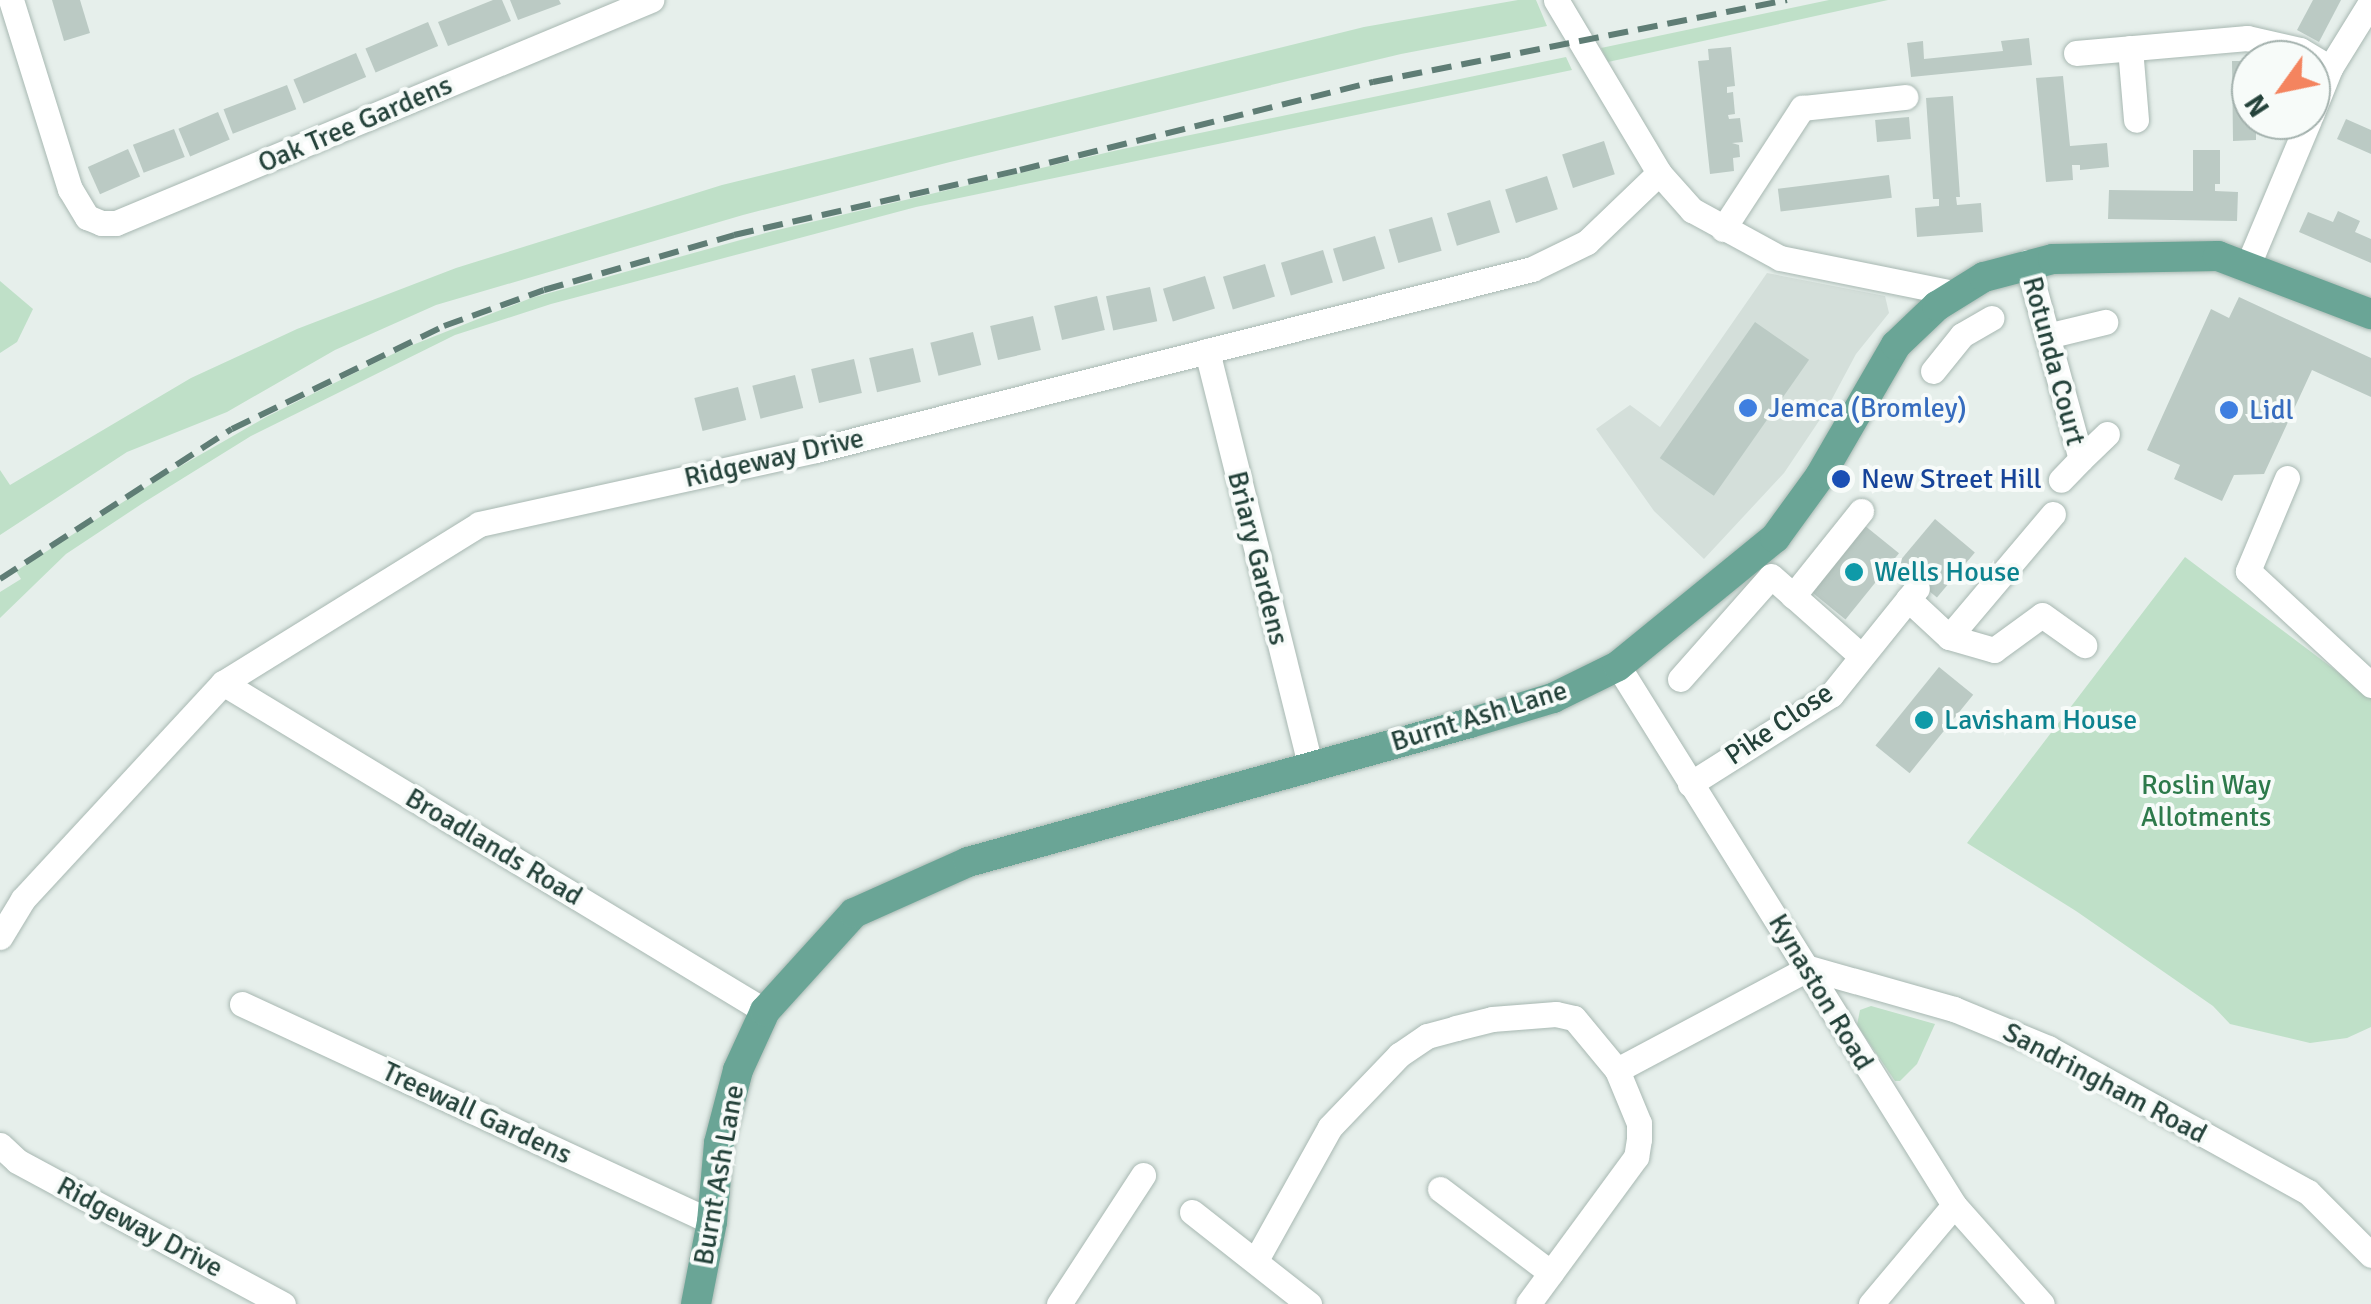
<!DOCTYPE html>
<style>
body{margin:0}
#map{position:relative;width:2371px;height:1304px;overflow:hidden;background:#e6efeb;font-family:Signika,sans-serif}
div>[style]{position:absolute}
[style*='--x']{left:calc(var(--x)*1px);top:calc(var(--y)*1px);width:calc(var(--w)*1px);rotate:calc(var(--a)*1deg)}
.built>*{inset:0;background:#d4dfda}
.green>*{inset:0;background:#bfe0c8}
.building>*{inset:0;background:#bbcac4;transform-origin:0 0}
.roads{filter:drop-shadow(0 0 2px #a8b8b2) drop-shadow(0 0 2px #a8b8b2)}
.minor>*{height:25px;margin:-12.5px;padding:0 12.5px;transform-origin:12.5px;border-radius:12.5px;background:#fff}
.primary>*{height:30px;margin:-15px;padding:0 15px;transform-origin:15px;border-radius:15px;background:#6aa596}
.rail>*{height:6px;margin-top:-3px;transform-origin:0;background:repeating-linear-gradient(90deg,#5f7d75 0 20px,transparent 0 30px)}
.dots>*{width:28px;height:28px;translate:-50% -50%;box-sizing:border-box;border:5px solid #f7fbf9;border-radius:50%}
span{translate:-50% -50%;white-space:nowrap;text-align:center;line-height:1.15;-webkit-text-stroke:8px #f7fbf9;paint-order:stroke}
.street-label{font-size:28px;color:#24423a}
.shop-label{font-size:28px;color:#366cbe}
.left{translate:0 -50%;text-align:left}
.transit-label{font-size:28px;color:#164399}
.culture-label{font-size:28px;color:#0d838f}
.park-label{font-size:28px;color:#2d7a4b}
.north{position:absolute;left:2231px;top:40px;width:100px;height:100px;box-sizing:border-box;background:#f7fbf9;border:2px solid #a3b1ad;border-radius:50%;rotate:237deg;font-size:28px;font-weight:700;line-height:40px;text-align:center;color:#24423a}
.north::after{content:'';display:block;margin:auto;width:35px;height:45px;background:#f4845f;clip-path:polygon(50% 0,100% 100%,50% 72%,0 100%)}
</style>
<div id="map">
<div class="built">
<i style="clip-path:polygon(1767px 273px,1885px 296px,1889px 313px,1856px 354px,1825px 412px,1784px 473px,1704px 559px,1654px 511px,1596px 429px,1630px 405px,1660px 427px)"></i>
</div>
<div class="green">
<i style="clip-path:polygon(1518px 0,1536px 0,1547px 26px,1401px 54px,950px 162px,743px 215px,436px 305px,335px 350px,227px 412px,127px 452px,0 535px,0 470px,10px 485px,191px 378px,297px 329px,456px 268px,722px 185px,1364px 27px)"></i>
<i style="clip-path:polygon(1829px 0,1888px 0,1608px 62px,1601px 48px)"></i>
<i style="clip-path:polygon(1566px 57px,1572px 70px,916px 207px,551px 304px,455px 335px,251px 436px,143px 503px,66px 554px,0 618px,0 592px,21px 579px,16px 571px,165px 475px,266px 417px,405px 348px,531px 298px,773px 231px,1118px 150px)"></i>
<i style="clip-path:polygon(0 281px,33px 309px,17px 342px,0 353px)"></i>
<i style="clip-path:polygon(2185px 557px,2371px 697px,2371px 1027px,2347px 1038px,2310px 1043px,2230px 1024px,2213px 1006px,2076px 911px,1967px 843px)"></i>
<i style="clip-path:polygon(1871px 1006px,1935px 1024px,1917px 1064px,1900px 1081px,1895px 1081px,1857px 1025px,1860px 1010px)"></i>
</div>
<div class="building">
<i style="clip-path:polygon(52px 0,80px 0,90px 33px,64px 41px)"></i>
<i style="clip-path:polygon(493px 0,502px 0,511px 21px,448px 46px,438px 22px)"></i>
<i style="clip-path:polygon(510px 0,559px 0,561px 4px,518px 20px)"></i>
<i style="clip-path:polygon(2313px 0,2341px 0,2319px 42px,2297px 30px)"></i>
<i style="left:428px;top:22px;width:26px;height:68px;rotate:67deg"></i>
<i style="clip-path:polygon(2029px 38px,2032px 65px,1911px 77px,1907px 43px,1923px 41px,1924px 59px,2003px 51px,2001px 41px)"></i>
<i style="clip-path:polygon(1731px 47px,1735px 86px,1727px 87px,1727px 93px,1733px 92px,1735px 114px,1728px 115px,1729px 119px,1740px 118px,1743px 142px,1732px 143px,1739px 145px,1740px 157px,1733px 158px,1734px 171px,1710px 174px,1698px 61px,1709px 60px,1708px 49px)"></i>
<i style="left:356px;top:53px;width:26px;height:68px;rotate:67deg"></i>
<i style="clip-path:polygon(2232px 61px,2251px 61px,2251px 120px,2256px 120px,2256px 140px,2233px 141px)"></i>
<i style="clip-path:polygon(2063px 76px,2070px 146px,2107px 143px,2109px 167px,2080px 170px,2080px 165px,2072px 165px,2073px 180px,2046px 182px,2036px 78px)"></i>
<i style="left:287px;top:85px;width:26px;height:68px;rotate:69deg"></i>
<i style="clip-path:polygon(1953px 96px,1960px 197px,1956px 197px,1957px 205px,1981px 203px,1983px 232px,1917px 237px,1915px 208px,1939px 206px,1939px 199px,1933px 199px,1926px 98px)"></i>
<i style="left:218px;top:112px;width:30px;height:43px;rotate:67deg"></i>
<i style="left:1909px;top:117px;width:22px;height:34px;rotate:85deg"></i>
<i style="clip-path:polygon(2346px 119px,2371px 130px,2371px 154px,2337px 139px)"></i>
<i style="left:174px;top:129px;width:30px;height:44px;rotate:69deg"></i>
<i style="left:1604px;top:141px;width:35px;height:44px;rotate:72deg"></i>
<i style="left:128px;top:149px;width:30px;height:44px;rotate:66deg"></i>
<i style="clip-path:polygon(2193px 150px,2220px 150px,2220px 184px,2215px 184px,2215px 191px,2238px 192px,2237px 221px,2108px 219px,2109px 190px,2193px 191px)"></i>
<i style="left:1889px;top:175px;width:23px;height:112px;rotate:83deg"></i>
<i style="left:1547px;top:176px;width:35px;height:44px;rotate:72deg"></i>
<i style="left:1490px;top:200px;width:34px;height:45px;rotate:73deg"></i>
<i style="clip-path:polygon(2338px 211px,2360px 221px,2355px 232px,2371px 239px,2371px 263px,2299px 232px,2308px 212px,2333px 222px)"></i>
<i style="left:1432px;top:217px;width:35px;height:45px;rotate:74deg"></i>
<i style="left:1375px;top:236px;width:34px;height:44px;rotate:73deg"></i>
<i style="left:1323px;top:250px;width:34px;height:44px;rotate:73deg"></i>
<i style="left:1265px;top:264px;width:34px;height:44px;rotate:73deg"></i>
<i style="left:1205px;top:276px;width:34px;height:44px;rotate:73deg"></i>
<i style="left:1150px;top:287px;width:35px;height:45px;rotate:78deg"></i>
<i style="left:1097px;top:296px;width:35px;height:44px;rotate:77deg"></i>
<i style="clip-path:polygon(2239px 297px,2371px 358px,2371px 397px,2312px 370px,2264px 474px,2234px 475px,2222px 501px,2174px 479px,2180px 465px,2147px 450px,2211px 309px,2229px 318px)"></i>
<i style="left:1033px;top:316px;width:35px;height:44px;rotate:77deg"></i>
<i style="left:1755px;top:322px;width:66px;height:166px;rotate:35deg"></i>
<i style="left:973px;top:332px;width:34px;height:44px;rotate:76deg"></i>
<i style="left:913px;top:348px;width:35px;height:45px;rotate:77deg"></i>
<i style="left:854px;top:359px;width:35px;height:44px;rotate:77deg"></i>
<i style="left:795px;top:375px;width:34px;height:44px;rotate:76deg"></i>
<i style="left:738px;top:387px;width:34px;height:45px;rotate:76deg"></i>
<i style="left:1935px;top:519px;width:52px;height:59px;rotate:40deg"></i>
<i style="left:1864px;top:525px;width:45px;height:85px;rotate:39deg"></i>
<i style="left:1939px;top:667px;width:44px;height:101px;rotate:39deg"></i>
</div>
<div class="roads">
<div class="minor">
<i style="--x:11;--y:0;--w:198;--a:72.7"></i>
<i style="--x:70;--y:189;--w:33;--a:59"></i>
<i style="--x:87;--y:217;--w:15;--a:23"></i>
<i style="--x:101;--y:223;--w:15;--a:0"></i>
<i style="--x:116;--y:223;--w:580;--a:-22.63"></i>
<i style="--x:1556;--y:0;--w:201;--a:59.2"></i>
<i style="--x:1659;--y:173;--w:50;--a:48.3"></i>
<i style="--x:1692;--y:210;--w:100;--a:28.6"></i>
<i style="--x:1780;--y:258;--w:177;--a:11.4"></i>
<i style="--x:2130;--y:48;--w:72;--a:85.2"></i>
<i style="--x:2076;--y:53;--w:172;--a:-5"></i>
<i style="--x:2247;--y:38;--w:54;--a:12.8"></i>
<i style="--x:2300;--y:50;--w:35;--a:31"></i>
<i style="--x:2311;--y:115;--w:51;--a:-68"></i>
<i style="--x:2330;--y:68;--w:78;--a:-58.2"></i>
<i style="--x:1723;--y:229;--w:145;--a:-56.9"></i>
<i style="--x:1802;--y:108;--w:104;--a:-6.1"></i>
<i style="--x:2027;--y:262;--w:204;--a:74.7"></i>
<i style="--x:2081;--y:459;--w:29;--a:134"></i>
<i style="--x:2248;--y:265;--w:157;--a:-67.2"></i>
<i style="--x:2047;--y:336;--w:60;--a:-13.6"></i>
<i style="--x:1207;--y:351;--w:427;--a:76"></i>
<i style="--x:1933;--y:371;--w:46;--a:-51.1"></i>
<i style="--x:1962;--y:335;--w:34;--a:-30"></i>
<i style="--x:2081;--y:459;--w:36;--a:-44"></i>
<i style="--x:2287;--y:478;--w:101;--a:112.8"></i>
<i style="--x:2248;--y:571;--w:168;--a:42.8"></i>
<i style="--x:1793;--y:596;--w:109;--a:-51.3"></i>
<i style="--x:1908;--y:599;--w:56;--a:42.8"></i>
<i style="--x:1949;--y:637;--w:161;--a:-49.8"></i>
<i style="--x:1949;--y:637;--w:47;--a:16.1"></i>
<i style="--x:1994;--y:650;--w:59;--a:-36.1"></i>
<i style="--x:2042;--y:615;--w:52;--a:35.5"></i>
<i style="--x:1618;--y:666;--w:635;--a:58.06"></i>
<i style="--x:1954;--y:1205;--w:132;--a:48.4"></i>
<i style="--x:1680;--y:679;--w:137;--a:-48.5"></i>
<i style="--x:1771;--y:576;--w:120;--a:41.6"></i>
<i style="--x:223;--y:683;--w:634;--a:31.18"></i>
<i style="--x:1690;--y:784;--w:167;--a:-32.3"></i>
<i style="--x:1831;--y:695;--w:137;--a:-51.2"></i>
<i style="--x:0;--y:937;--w:44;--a:-58.8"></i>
<i style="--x:23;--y:899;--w:294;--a:-47.2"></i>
<i style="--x:223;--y:683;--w:301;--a:-31.8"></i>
<i style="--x:479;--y:524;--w:345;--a:-12.4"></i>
<i style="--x:816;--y:450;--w:739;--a:-14.19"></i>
<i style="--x:1532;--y:269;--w:61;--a:-26.1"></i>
<i style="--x:1587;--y:242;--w:100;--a:-43.8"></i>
<i style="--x:1809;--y:968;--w:151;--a:15.8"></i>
<i style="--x:1954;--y:1009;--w:102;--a:22.5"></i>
<i style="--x:2048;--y:1048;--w:297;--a:29"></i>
<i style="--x:2308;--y:1192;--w:89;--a:45"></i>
<i style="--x:242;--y:1004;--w:518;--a:24.88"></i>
<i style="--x:1617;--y:1070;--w:217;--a:-28"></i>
<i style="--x:0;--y:1145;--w:23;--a:43"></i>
<i style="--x:17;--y:1161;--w:302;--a:28.3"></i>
<i style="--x:1440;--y:1189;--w:139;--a:37.1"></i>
<i style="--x:1192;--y:1212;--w:149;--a:38.2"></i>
<i style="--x:1256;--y:1260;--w:152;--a:-60.9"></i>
<i style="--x:1330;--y:1127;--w:100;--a:-46.2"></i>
<i style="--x:1399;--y:1055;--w:34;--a:-34"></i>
<i style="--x:1427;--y:1036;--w:30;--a:-15"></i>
<i style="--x:1456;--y:1028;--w:37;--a:-14"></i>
<i style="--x:1492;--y:1019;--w:64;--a:-4.5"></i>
<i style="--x:1556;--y:1014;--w:18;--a:13"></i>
<i style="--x:1574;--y:1018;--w:67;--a:50.4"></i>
<i style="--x:1617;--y:1070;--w:57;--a:67.5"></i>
<i style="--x:1639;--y:1123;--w:16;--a:90"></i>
<i style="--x:1639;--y:1139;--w:18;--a:99"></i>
<i style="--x:1636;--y:1157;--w:182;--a:126.3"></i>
<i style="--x:1059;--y:1304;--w:154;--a:-56.9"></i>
<i style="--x:1871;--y:1304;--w:129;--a:-50"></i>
</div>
<div class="primary">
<i style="--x:696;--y:1304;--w:84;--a:-79"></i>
<i style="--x:712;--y:1222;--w:79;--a:-84.9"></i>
<i style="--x:719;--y:1143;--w:75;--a:-75.4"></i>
<i style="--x:738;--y:1070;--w:65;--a:-65.4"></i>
<i style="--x:765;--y:1011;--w:132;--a:-47.8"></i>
<i style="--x:854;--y:913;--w:125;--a:-24.1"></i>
<i style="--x:968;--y:862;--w:521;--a:-15.48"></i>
<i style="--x:1470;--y:723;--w:87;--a:-16.8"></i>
<i style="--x:1553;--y:698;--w:72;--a:-26.2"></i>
<i style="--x:1618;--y:666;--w:203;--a:-39.2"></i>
<i style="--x:1775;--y:538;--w:77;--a:-54"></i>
<i style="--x:1820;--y:476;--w:151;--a:-59.9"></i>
<i style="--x:1896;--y:345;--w:57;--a:-43.6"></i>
<i style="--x:1937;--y:306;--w:55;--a:-31.7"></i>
<i style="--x:1984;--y:277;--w:71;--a:-14.6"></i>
<i style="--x:2053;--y:259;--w:165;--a:-1"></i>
<i style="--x:2218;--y:256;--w:164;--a:20.8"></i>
</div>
</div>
<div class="rail">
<i style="--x:0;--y:579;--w:276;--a:-32.9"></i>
<i style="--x:232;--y:429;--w:236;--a:-25.9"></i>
<i style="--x:444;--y:326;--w:106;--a:-19.8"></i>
<i style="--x:544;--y:290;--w:198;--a:-16.1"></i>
<i style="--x:734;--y:235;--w:293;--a:-12.8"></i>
<i style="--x:1020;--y:170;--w:364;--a:-14"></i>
<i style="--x:1373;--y:82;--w:422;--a:-11.2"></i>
</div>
<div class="dots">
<i style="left:1748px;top:408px;background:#3f7fe0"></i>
<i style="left:2229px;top:410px;background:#3f7fe0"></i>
<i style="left:1841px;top:479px;background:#1a4fb4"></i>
<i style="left:1854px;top:572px;background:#0f9aa8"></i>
<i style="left:1924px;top:720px;background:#0f9aa8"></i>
</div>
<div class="street-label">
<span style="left:355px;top:124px;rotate:-23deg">Oak Tree Gardens</span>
<span style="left:2054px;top:361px;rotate:75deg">Rotunda Court</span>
<span style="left:774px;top:458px;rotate:-13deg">Ridgeway Drive</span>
<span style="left:1258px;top:558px;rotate:76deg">Briary Gardens</span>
<span style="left:1479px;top:716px;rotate:-17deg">Burnt Ash Lane</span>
<span style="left:1779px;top:724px;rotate:-34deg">Pike Close</span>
<span style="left:494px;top:847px;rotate:31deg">Broadlands Road</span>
<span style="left:1821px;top:992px;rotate:59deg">Kynaston Road</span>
<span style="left:2105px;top:1083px;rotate:28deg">Sandringham Road</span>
<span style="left:477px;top:1113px;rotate:25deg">Treewall Gardens</span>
<span style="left:719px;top:1175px;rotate:-80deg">Burnt Ash Lane</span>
<span style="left:140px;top:1227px;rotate:28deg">Ridgeway Drive</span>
</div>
<div class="shop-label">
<span class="left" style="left:1768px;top:408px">Jemca (Bromley)</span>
<span class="left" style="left:2249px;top:410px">Lidl</span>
</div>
<div class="transit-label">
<span class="left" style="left:1861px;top:479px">New Street Hill</span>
</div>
<div class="culture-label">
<span class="left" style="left:1874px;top:572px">Wells House</span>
<span class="left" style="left:1944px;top:720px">Lavisham House</span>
</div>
<div class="park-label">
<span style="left:2206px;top:801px">Roslin Way<br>Allotments</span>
</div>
<div class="north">N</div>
</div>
